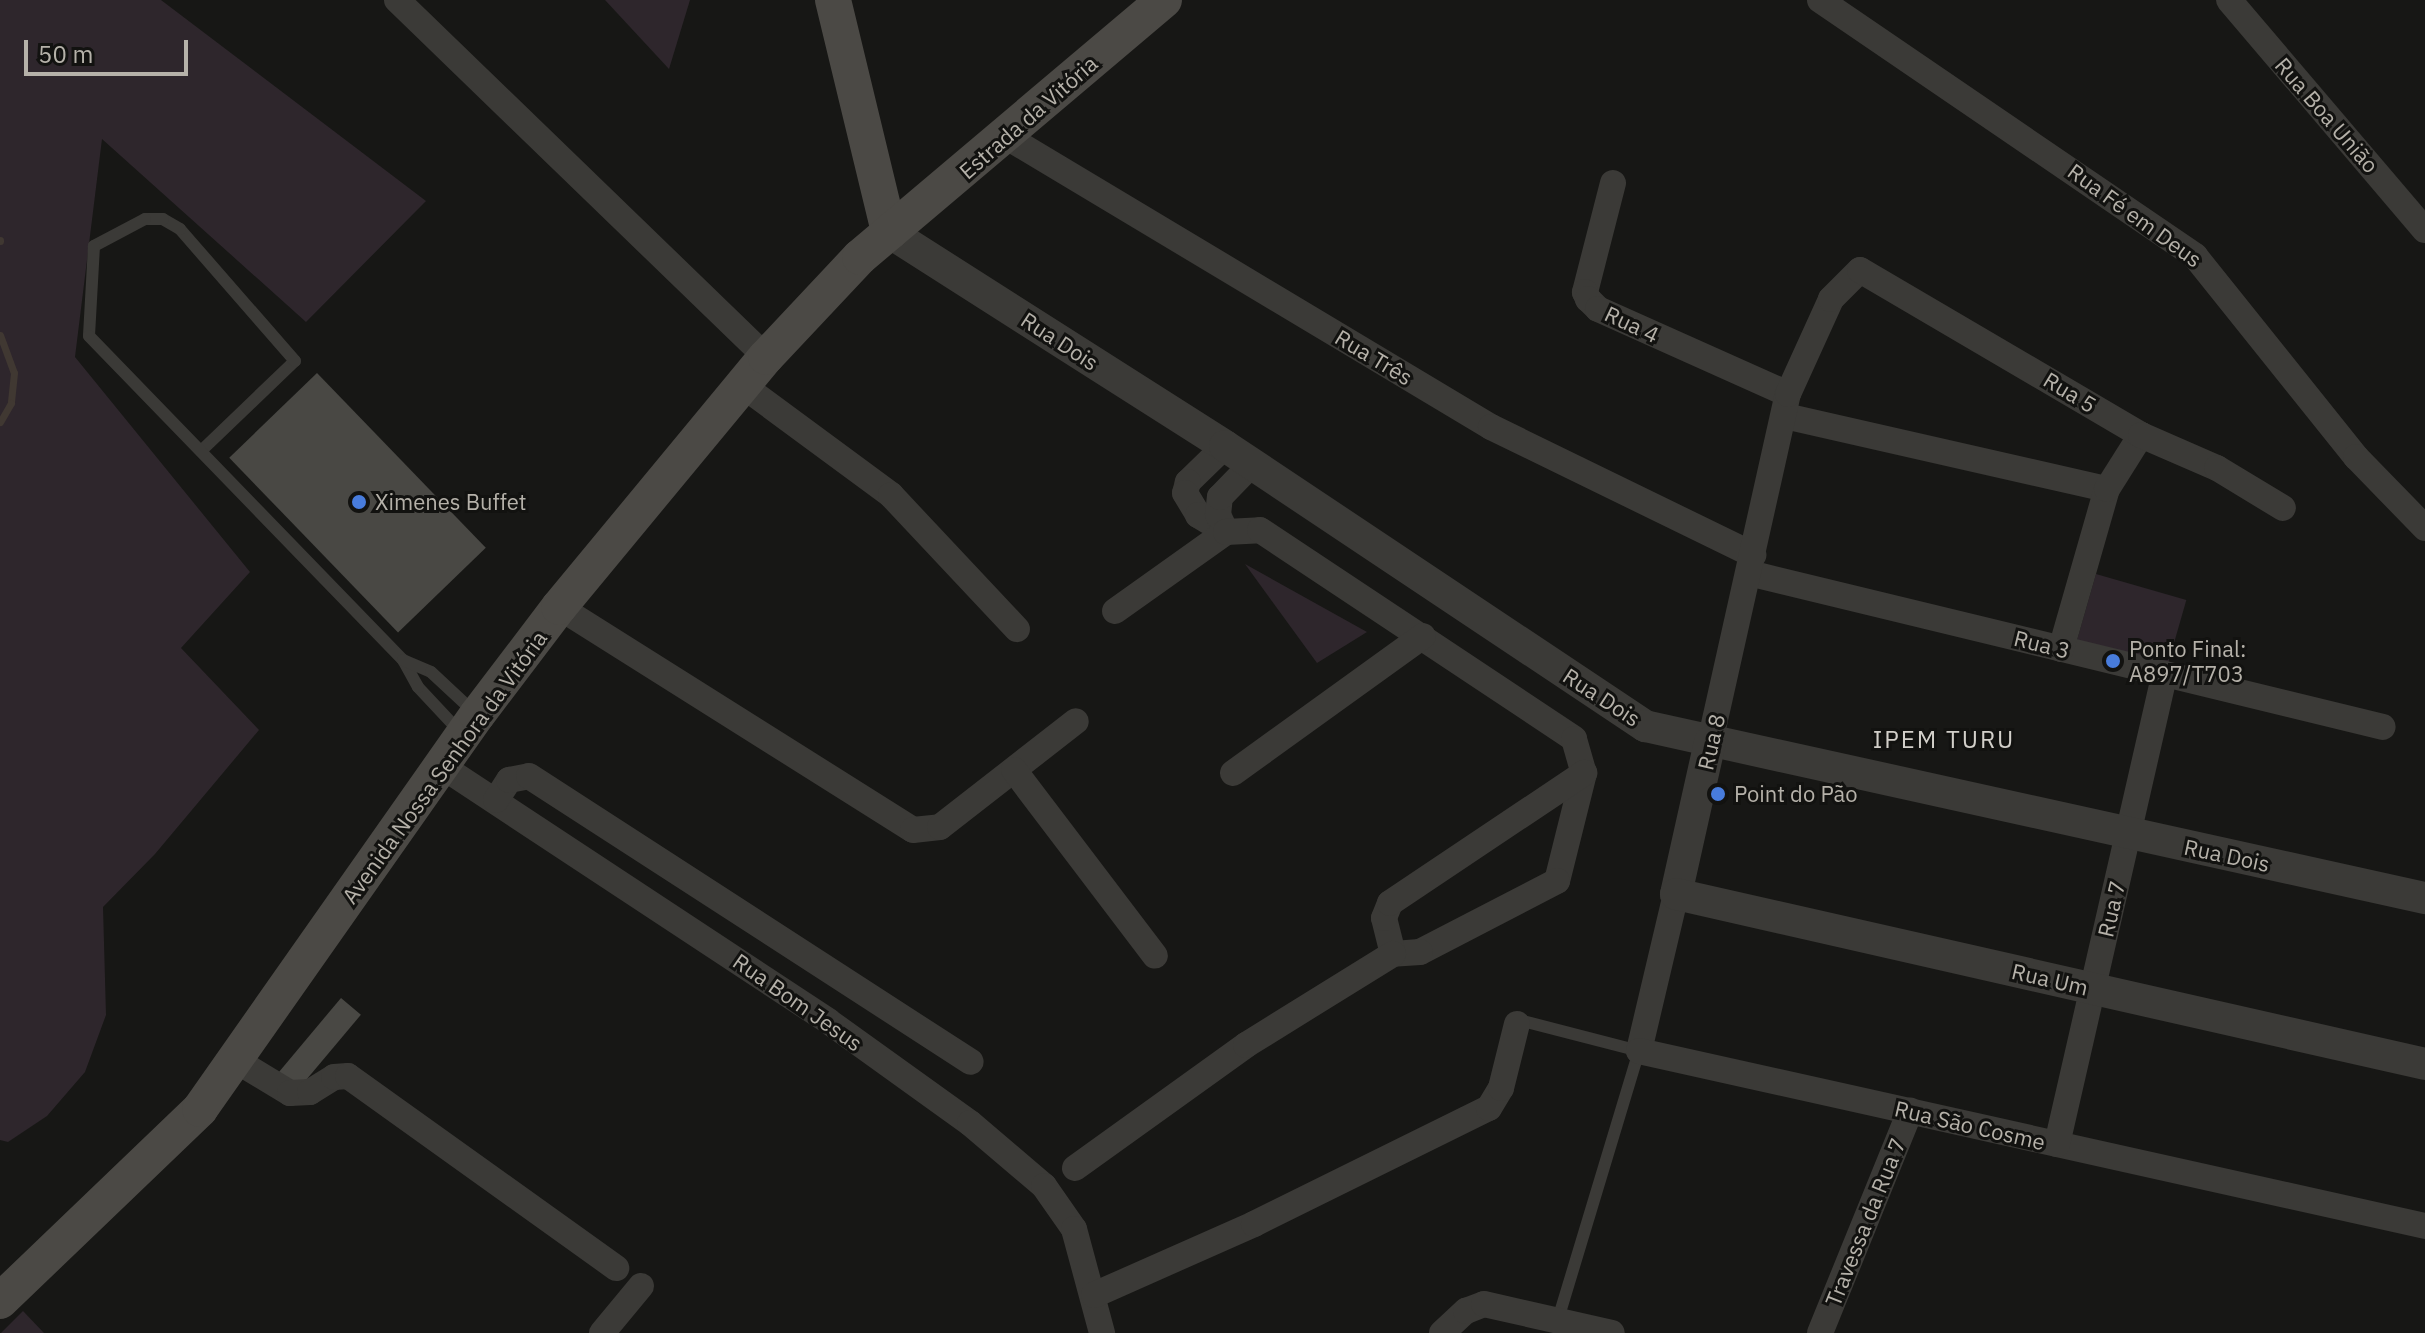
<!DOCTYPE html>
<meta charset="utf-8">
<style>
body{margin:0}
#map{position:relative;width:2425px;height:1333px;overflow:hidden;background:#171715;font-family:"IBM Plex Sans",sans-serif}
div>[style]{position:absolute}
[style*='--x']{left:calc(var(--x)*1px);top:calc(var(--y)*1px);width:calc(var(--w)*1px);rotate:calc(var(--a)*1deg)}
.green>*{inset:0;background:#2e262c;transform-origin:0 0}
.stream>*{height:7px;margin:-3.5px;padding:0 3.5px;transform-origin:3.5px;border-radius:3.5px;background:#403832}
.building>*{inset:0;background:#494844;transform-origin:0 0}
.service>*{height:12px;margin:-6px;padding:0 6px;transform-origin:6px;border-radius:6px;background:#3b3a37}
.minor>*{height:26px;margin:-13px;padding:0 13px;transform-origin:13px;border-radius:13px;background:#3b3a37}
.tertiary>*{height:32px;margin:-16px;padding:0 16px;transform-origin:16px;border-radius:16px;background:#3b3a37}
.secondary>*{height:36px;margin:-18px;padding:0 18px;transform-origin:18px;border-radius:18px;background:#4b4945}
.dots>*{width:22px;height:22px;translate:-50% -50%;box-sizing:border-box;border:4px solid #121210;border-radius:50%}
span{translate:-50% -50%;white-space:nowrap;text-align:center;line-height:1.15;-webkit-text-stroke:6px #121210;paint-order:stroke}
.street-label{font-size:22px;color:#b5b1a9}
.poi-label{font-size:22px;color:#b5b1a9}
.left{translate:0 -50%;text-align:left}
.neighbourhood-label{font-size:24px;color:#d2cfc9;letter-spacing:2px}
.scale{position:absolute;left:24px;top:40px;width:164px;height:36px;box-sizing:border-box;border:4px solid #b5b1a9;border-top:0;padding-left:10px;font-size:24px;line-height:28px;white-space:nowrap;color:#b5b1a9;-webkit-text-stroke:6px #121210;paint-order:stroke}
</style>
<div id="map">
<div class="green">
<i style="clip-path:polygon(0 0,161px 0,426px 201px,306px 322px,102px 139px,75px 357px,250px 572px,181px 648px,259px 730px,155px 854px,103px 907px,106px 1015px,85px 1072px,47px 1116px,8px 1142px,0 1140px)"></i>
<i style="clip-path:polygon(605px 0,690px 0,669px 69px)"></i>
<i style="clip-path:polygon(1245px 564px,1367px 632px,1317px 663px)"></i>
<i style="left:2096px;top:574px;width:94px;height:69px;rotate:16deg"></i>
<i style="clip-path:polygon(23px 1311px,44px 1333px,1px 1333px)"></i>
</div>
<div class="stream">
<i style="--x:0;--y:240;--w:1;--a:90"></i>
<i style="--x:0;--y:335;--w:40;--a:69.8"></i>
<i style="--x:14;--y:373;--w:30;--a:96"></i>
<i style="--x:11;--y:403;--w:22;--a:120"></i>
</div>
<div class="building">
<i style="left:317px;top:373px;width:243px;height:122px;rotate:46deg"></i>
<i style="left:341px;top:998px;width:26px;height:118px;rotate:40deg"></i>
</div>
<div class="service">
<i style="--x:201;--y:451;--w:130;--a:-43.8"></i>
<i style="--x:295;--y:361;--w:175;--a:-131.1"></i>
<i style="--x:180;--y:229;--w:20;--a:-150"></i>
<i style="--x:163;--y:219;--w:18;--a:180"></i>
<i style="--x:145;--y:219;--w:58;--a:152.1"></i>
<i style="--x:94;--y:246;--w:90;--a:93.2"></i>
<i style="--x:89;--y:336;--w:451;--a:45.9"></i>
<i style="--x:461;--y:733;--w:63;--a:-133.1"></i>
<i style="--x:418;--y:687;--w:31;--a:-119"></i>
<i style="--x:403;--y:660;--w:30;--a:23"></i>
<i style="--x:431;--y:672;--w:60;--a:43"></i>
<i style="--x:1517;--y:1024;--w:7;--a:-27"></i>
<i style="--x:1523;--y:1021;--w:120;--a:14.5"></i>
<i style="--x:1639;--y:1051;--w:280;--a:106.8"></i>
</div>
<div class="minor">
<i style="--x:397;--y:0;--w:513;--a:44.05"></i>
<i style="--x:1820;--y:0;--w:454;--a:34.3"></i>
<i style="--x:2195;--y:256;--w:258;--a:51.3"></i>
<i style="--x:2356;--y:457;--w:99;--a:45.8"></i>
<i style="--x:2229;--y:0;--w:302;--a:49.6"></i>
<i style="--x:1007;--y:137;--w:564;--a:30.93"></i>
<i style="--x:1491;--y:427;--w:292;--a:26"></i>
<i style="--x:1613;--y:183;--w:113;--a:104.4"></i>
<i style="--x:1585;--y:292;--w:8;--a:67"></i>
<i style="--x:1588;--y:299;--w:14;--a:45"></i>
<i style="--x:1598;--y:309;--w:208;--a:24.1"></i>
<i style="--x:742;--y:385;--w:185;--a:36.4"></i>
<i style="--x:891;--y:495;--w:184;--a:46.8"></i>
<i style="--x:1785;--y:416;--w:330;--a:12.8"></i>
<i style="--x:1225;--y:446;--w:52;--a:135.8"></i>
<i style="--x:1188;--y:482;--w:11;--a:105"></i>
<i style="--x:1185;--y:493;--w:26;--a:59"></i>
<i style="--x:1198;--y:515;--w:33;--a:31"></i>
<i style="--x:1226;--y:532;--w:19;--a:-115"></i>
<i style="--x:1218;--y:515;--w:18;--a:-84"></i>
<i style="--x:1220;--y:497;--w:46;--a:-45.9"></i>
<i style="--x:1749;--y:573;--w:652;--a:13.65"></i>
<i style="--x:559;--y:607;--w:418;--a:32.2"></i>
<i style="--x:913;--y:830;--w:27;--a:-6"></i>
<i style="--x:940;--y:827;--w:172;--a:-37.9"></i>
<i style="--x:1115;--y:611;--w:136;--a:-35.4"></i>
<i style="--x:1226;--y:532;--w:34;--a:-3"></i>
<i style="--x:1260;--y:530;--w:377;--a:33.6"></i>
<i style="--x:1574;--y:739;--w:35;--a:74"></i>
<i style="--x:1584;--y:773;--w:111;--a:104"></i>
<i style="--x:1557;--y:881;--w:154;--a:152.6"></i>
<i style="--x:1420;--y:952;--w:27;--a:176"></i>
<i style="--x:1393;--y:954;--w:37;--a:-104"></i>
<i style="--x:1384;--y:918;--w:16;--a:-68"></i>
<i style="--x:1390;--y:903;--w:234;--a:-33.8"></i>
<i style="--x:2061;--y:649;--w:166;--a:-74"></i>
<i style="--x:2107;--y:489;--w:64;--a:-57.8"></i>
<i style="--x:1710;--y:742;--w:357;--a:-77.4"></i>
<i style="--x:1788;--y:394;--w:104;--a:-65.6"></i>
<i style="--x:1831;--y:299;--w:41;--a:-45"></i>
<i style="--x:1860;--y:270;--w:326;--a:30.4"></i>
<i style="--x:2141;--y:435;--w:83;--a:23.5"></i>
<i style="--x:2217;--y:468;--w:77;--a:31.2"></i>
<i style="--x:440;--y:765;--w:465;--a:33.4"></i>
<i style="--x:828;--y:1021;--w:175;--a:35.7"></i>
<i style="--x:970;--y:1123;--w:97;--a:40.4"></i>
<i style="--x:1044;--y:1186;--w:52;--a:55.1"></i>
<i style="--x:1074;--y:1229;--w:108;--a:74.9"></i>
<i style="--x:1014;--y:770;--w:233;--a:52.8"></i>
<i style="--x:1233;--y:773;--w:234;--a:-35.8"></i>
<i style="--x:496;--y:800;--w:24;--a:-57"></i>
<i style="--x:509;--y:780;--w:20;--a:-11"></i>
<i style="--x:529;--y:776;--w:526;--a:32.91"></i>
<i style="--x:1676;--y:894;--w:161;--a:103.3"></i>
<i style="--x:1639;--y:1051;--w:805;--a:12.55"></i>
<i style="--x:237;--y:1061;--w:62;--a:31.1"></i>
<i style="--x:290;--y:1093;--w:20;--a:-3"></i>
<i style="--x:310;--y:1092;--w:28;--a:-32"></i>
<i style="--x:334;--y:1077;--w:14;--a:-4"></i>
<i style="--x:348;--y:1076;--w:330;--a:35.6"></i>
<i style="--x:2057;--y:1144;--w:482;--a:-77.1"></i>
<i style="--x:1075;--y:1168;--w:211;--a:-35.7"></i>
<i style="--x:1246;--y:1045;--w:173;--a:-31.8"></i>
<i style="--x:1094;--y:1295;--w:175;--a:-23.9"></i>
<i style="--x:1254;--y:1224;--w:262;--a:-26.3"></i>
<i style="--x:1489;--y:1108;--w:23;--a:-59"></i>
<i style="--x:1501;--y:1088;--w:66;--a:-76"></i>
<i style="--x:602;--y:1333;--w:61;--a:-50.3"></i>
<i style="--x:1442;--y:1333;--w:33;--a:-43"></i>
<i style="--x:1466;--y:1311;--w:19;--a:-21"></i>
<i style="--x:1484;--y:1304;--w:131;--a:12.8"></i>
<i style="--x:1820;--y:1333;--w:240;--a:-67.9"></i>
</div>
<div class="tertiary">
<i style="--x:889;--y:232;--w:398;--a:32.5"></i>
<i style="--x:1225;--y:446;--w:505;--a:33.69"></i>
<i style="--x:1645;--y:726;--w:799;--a:12.44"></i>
<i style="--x:1710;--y:742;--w:156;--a:102.6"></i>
<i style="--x:1676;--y:894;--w:768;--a:12.79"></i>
</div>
<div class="secondary">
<i style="--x:833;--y:0;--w:239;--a:76.4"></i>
<i style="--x:0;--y:1301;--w:277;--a:-43.8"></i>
<i style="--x:200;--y:1109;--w:482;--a:-54.9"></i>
<i style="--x:477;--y:715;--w:136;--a:-52.8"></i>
<i style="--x:559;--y:607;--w:325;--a:-50.4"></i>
<i style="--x:766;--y:357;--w:137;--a:-46.8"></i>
<i style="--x:860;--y:257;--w:398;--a:-40.2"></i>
</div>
<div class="dots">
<i style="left:359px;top:502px;background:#487cdc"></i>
<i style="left:2113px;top:661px;background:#487cdc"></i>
<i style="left:1718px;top:794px;background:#487cdc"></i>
</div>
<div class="street-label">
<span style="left:2327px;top:115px;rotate:49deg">Rua Boa União</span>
<span style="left:1028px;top:117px;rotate:-41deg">Estrada da Vitória</span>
<span style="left:2135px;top:215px;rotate:36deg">Rua Fé em Deus</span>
<span style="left:1632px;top:324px;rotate:25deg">Rua 4</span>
<span style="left:1060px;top:341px;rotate:33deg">Rua Dois</span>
<span style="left:1374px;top:357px;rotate:31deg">Rua Três</span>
<span style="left:2070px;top:392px;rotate:31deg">Rua 5</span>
<span style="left:2042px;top:644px;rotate:14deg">Rua 3</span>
<span style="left:1602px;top:697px;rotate:33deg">Rua Dois</span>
<span style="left:1711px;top:742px;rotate:-77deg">Rua 8</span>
<span style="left:444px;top:767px;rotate:-54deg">Avenida Nossa Senhora da Vitória</span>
<span style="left:2227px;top:855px;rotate:12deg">Rua Dois</span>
<span style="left:2111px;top:909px;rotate:-77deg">Rua 7</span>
<span style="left:2050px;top:979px;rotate:13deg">Rua Um</span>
<span style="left:798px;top:1002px;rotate:35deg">Rua Bom Jesus</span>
<span style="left:1970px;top:1125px;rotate:13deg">Rua São Cosme</span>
<span style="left:1865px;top:1222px;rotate:-68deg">Travessa da Rua 7</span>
</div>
<div class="poi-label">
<span class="left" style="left:375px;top:502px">Ximenes Buffet</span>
<span class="left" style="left:2129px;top:661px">Ponto Final:<br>A897/T703</span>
<span class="left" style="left:1734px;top:794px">Point do Pão</span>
</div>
<div class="neighbourhood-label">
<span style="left:1944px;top:740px">IPEM TURU</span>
</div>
<div class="scale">50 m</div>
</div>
